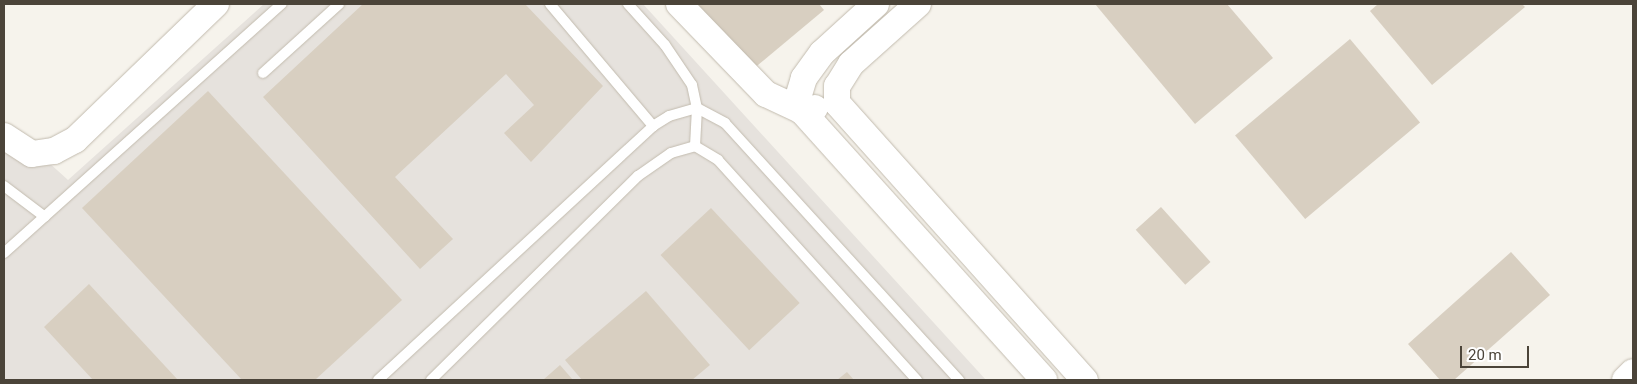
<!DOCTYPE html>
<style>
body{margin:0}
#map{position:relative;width:1637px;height:384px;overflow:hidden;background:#f6f3ec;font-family:Roboto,sans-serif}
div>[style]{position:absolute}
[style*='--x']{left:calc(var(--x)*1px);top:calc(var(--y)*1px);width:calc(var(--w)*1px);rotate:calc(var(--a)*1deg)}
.industrial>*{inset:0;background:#e6e2dd}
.building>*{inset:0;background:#d8cfc1;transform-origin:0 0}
.roads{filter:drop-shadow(0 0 1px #c2bbae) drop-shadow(0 0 1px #c2bbae)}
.service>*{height:10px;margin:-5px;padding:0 5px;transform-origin:5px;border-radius:5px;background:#fff}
.tertiary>*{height:26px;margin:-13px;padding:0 13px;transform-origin:13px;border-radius:13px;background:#fff}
span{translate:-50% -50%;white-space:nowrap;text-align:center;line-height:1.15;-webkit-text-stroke:4.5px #fff;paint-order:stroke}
.frame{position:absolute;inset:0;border:5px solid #4b4439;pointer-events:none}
.scale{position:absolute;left:1460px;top:346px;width:69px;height:22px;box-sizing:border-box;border:2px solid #4b4439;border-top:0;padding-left:6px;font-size:15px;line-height:18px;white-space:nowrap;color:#4b4439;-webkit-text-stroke:4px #fff;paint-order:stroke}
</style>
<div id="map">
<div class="industrial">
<i style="clip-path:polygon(264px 4px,643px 4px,986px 380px,4px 380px,4px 122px,68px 180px)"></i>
</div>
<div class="building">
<i style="clip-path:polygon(363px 4px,525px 4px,603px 86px,531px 162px,504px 133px,534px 105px,506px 74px,395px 177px,453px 239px,420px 269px,263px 97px)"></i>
<i style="clip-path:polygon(697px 4px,819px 4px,824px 10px,752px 70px)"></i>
<i style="clip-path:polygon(1095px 4px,1227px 4px,1273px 58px,1195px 124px)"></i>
<i style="clip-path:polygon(1378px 4px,1522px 4px,1525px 7px,1432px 85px,1370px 11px)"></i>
<i style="left:1350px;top:39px;width:109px;height:150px;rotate:50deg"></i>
<i style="clip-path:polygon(208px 91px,402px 300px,315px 380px,242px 380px,82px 208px)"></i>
<i style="left:1161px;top:207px;width:74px;height:34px;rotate:48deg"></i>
<i style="left:711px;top:208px;width:130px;height:69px;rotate:47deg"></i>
<i style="clip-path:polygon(1511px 252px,1550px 295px,1454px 380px,1440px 380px,1408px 344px)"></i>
<i style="clip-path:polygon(89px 284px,178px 380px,93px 380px,44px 327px)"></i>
<i style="clip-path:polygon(646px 291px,710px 365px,692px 380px,582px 380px,565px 360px)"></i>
<i style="clip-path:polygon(560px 365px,573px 380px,543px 380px)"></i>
<i style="clip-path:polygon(847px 372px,854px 380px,837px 380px)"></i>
</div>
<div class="roads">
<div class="service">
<i style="--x:550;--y:4;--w:160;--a:49.8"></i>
<i style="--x:628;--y:4;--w:55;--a:47.9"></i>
<i style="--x:665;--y:45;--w:48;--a:56"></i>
<i style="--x:692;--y:85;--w:24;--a:78"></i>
<i style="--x:697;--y:108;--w:38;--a:93"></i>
<i style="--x:263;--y:73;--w:103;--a:-42.2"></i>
<i style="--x:4;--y:186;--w:51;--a:37.1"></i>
<i style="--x:4;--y:253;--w:373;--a:-41.9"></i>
<i style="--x:378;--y:380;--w:374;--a:-42.7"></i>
<i style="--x:653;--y:126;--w:19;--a:-32"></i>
<i style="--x:669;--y:116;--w:29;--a:-16"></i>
<i style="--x:697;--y:108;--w:32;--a:28"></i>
<i style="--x:725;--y:123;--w:348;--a:47.7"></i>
<i style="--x:431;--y:380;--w:291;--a:-44.6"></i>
<i style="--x:638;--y:176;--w:40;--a:-34.9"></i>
<i style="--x:671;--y:153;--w:25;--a:-16"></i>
<i style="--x:695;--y:146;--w:27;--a:31"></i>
<i style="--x:718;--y:160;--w:297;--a:47.9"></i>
</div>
<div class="tertiary">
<i style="--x:679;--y:4;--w:125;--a:46"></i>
<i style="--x:766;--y:94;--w:40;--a:25"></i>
<i style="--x:802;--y:111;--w:13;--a:-13"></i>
<i style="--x:876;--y:4;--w:73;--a:137.8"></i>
<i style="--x:822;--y:53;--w:31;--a:126"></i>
<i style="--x:804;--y:78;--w:21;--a:107"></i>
<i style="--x:798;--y:98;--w:14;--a:73"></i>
<i style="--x:802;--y:111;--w:362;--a:48"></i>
<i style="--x:918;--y:4;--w:90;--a:138.2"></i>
<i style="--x:851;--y:64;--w:26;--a:122"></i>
<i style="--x:837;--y:86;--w:17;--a:90"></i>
<i style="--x:837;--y:103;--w:372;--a:48.2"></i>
<i style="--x:4;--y:136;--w:33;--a:33"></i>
<i style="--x:32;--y:154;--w:22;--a:-8"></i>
<i style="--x:54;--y:151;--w:24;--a:-28"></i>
<i style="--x:75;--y:140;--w:196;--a:-44"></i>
<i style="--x:1625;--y:380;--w:11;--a:-45"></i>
</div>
</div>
<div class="frame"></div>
<div class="scale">20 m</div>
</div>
